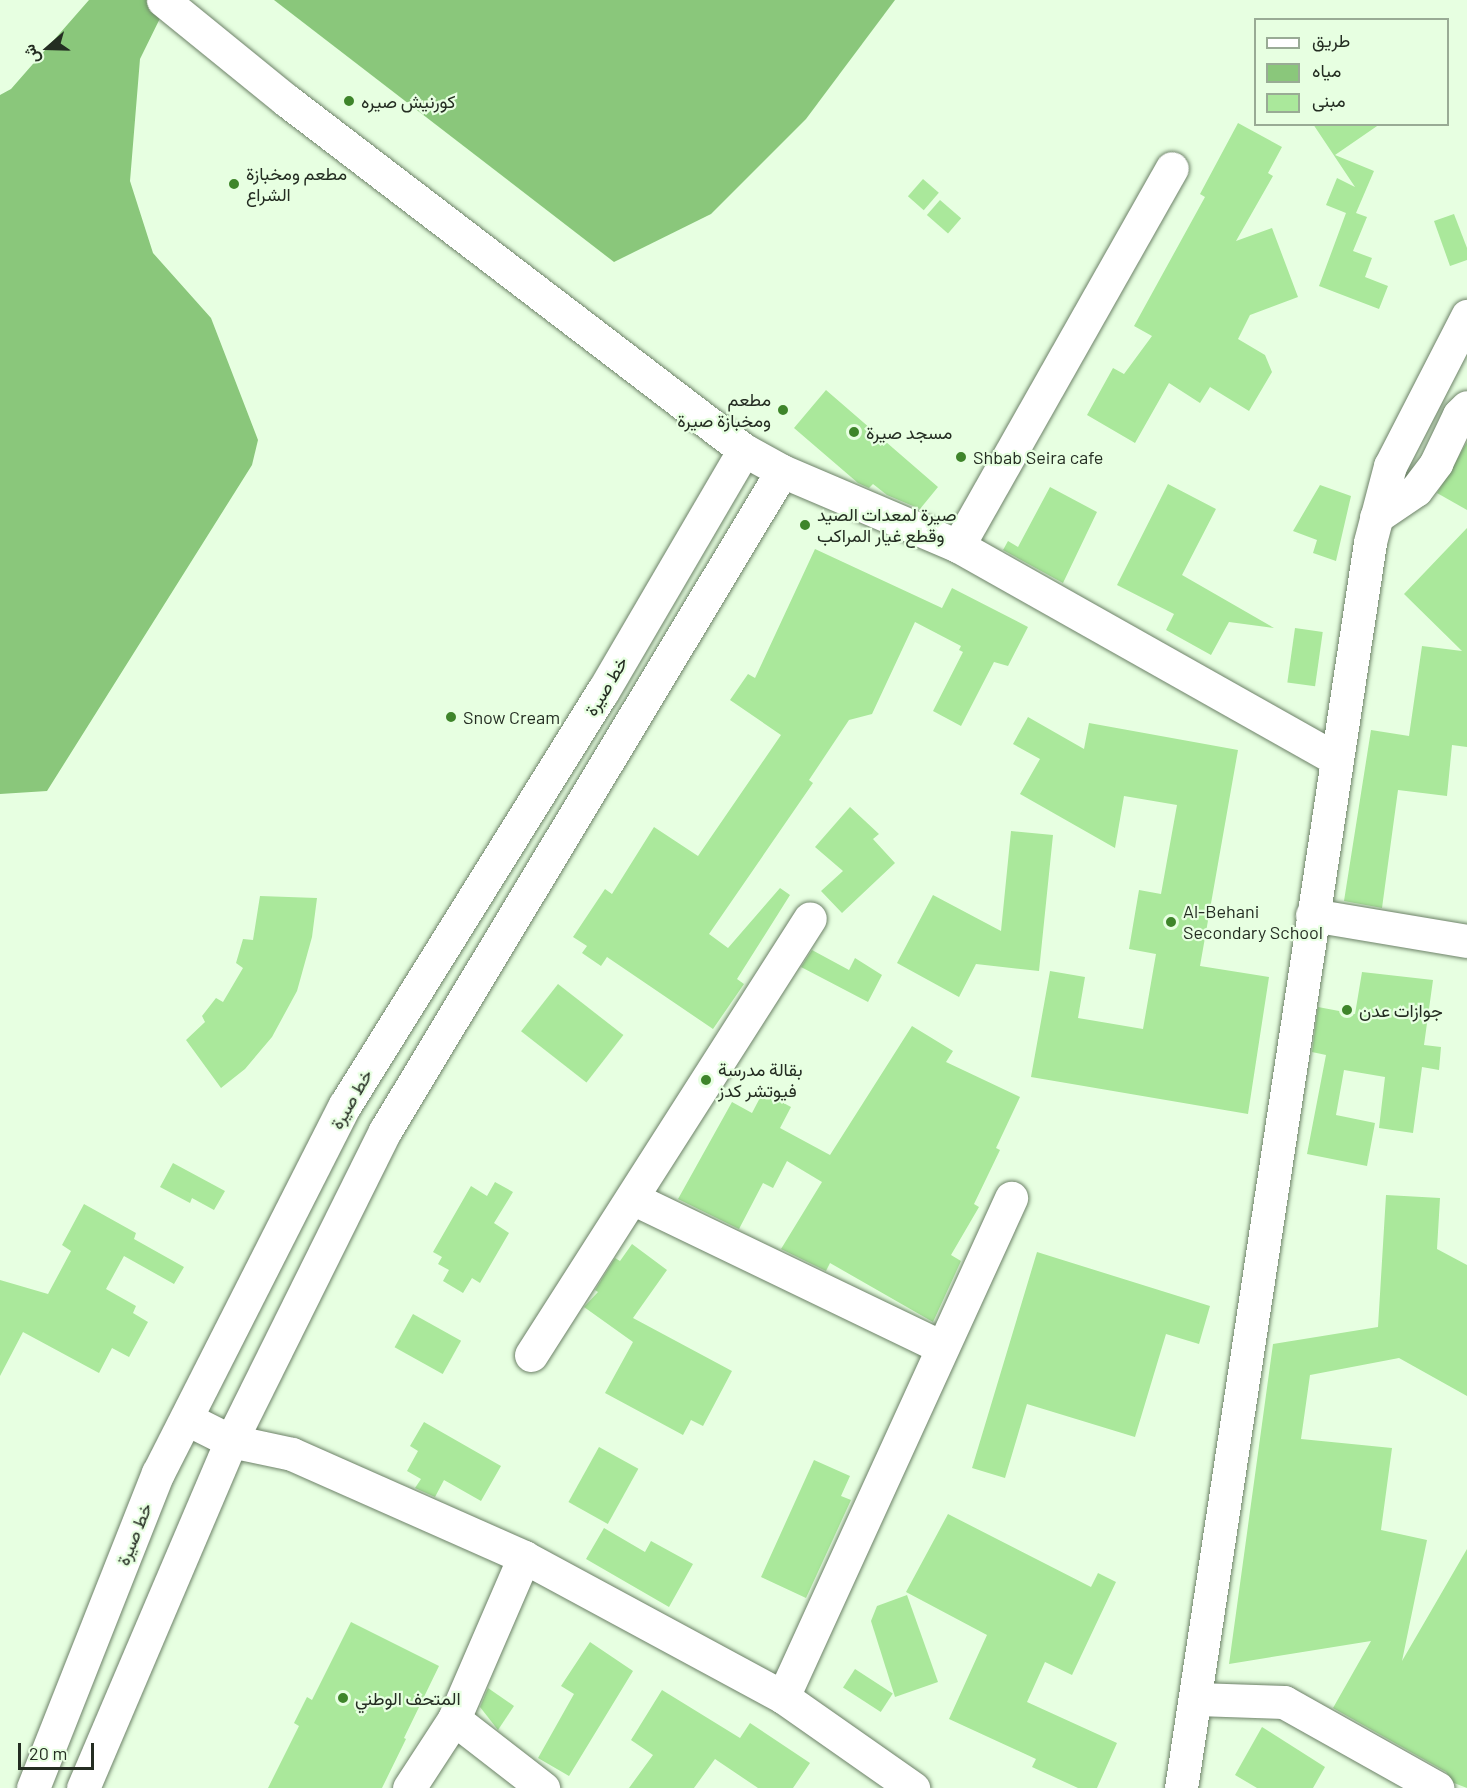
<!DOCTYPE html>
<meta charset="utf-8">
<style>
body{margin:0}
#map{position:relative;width:1467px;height:1788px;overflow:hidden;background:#e7ffe1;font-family:Barlow,Vazirmatn,sans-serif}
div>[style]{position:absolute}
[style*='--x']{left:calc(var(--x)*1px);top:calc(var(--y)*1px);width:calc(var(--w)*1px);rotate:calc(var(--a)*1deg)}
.water>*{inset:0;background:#8ac77b}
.building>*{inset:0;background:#aae89b;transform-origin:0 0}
.roads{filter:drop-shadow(0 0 2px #6d8268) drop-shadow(0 0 2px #6d8268)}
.minor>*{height:33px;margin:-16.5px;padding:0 16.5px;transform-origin:16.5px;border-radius:16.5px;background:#fff}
.dots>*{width:16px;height:16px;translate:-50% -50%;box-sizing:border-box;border:3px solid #e7ffe1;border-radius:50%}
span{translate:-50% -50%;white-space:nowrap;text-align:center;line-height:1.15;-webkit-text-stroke:4.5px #e7ffe1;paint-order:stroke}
.poi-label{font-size:18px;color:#242d22}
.left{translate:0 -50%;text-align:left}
.right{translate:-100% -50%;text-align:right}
.street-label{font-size:18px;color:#242d22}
.legend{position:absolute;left:1254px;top:18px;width:195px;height:108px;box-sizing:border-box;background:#e7ffe1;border:2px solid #99ab95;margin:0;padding:8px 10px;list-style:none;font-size:18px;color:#242d22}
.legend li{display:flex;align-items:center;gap:12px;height:30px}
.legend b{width:30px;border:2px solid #99ab95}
.north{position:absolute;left:18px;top:18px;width:60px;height:60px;-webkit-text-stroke:4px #e7ffe1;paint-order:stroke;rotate:250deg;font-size:16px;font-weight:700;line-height:24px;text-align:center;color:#242d22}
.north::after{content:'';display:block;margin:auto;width:21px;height:27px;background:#242d22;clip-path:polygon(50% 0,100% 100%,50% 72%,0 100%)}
.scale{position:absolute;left:18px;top:1743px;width:76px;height:27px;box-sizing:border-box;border:3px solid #242d22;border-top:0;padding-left:8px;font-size:18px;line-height:21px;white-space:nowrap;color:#242d22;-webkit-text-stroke:4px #e7ffe1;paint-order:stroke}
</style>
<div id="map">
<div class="water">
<i style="clip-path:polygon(89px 0,169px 0,140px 59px,130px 181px,153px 253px,211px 318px,258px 440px,252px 465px,47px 791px,0 794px,0 95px,11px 89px)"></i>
<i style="clip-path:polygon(274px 0,895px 0,806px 119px,711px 214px,614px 262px)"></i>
</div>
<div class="building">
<i style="clip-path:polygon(1238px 123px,1282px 147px,1268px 173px,1273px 176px,1236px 241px,1272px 228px,1298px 297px,1250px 315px,1238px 339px,1265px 355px,1272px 372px,1249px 411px,1210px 387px,1200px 403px,1169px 383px,1135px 443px,1087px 415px,1113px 368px,1124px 374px,1152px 336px,1134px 326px,1205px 197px,1200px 194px)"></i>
<i style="clip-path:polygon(1313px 124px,1380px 124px,1335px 155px,1374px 171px,1356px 213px,1367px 217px,1353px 251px,1372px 258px,1365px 277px,1388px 286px,1379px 309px,1319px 286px,1346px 213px,1326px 205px,1337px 178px,1355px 187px)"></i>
<i style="left:923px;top:179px;width:21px;height:23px;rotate:41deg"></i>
<i style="left:940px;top:200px;width:28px;height:20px;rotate:41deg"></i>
<i style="clip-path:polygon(1454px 214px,1467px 248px,1467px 260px,1450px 266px,1434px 221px)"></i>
<i style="clip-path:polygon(826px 390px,938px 487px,920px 509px,887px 495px,873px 484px,869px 488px,858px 483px,794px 428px)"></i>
<i style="clip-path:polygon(1467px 442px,1467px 510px,1437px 493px)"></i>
<i style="clip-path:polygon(1168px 484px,1216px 509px,1182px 575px,1274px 628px,1229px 622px,1211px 655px,1166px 630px,1174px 614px,1117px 585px)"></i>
<i style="clip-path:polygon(1320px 485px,1351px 496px,1336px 561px,1313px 553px,1317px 540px,1293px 531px)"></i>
<i style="clip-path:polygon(1050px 487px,1097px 512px,1063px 583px,1003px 550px,1008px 541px,1018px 547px)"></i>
<i style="clip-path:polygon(1467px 528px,1467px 747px,1452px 745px,1447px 796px,1398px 790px,1382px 908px,1344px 901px,1371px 730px,1409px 736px,1422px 646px,1462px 651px,1404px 594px)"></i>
<i style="clip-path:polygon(815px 549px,942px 608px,952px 588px,1028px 627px,1008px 666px,994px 662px,961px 726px,933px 711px,963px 652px,959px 650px,961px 646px,915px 622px,872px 714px,849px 720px,809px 780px,813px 783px,709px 934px,728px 948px,780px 888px,790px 895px,737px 979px,744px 984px,713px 1029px,607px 957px,601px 966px,582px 953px,587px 946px,573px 937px,605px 889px,612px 894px,654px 827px,698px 856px,781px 735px,730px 700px,748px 674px,755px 678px)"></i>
<i style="left:1295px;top:628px;width:28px;height:55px;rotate:8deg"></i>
<i style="clip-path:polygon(1028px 717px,1084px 749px,1089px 723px,1238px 750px,1200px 966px,1269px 977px,1248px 1114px,1031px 1077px,1050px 971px,1085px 977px,1078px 1018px,1143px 1029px,1156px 954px,1129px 949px,1139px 890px,1161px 894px,1177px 805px,1124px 796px,1115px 848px,1020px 794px,1040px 759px,1013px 744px)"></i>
<i style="clip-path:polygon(850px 807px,879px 834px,873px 839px,895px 863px,842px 913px,821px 891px,843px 871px,815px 847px)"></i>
<i style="clip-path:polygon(1011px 831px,1053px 835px,1039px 971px,976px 964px,959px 997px,897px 963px,933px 895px,1001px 931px)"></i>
<i style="clip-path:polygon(260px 896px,317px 898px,312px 937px,297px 991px,272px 1037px,245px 1069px,221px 1088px,186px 1040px,205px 1022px,202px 1016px,216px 998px,223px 1002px,243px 968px,236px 963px,243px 939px,253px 940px)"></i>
<i style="clip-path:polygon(812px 950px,849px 970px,855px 958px,882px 975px,868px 1002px,801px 967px)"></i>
<i style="clip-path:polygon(1362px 972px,1433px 980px,1424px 1045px,1441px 1047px,1439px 1070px,1422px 1067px,1413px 1133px,1379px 1128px,1385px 1077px,1344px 1070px,1336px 1115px,1375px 1123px,1367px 1166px,1307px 1154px,1326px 1055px,1312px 1052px,1318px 1007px,1355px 1014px)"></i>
<i style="left:558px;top:984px;width:83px;height:60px;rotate:38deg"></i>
<i style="clip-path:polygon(912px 1026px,953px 1051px,946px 1062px,1020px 1097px,996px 1148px,1000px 1150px,974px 1204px,979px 1207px,951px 1255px,961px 1261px,933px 1322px,830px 1263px,826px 1271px,781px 1249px,822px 1182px,787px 1161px,773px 1188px,763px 1183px,739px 1229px,678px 1199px,732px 1102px,752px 1113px,763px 1092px,791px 1107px,780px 1128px,830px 1155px)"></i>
<i style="clip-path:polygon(173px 1163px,225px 1191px,214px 1210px,192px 1198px,190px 1203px,160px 1187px)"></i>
<i style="clip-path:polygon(495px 1182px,513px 1192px,494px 1223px,509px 1233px,480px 1283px,472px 1278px,463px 1293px,443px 1281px,449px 1270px,438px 1264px,442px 1257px,433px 1252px,471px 1186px,487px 1196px)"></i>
<i style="clip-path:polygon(1386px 1195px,1440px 1198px,1437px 1249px,1467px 1265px,1467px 1396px,1399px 1358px,1310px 1375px,1301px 1439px,1392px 1448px,1381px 1530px,1427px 1540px,1402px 1661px,1467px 1549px,1467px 1788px,1454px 1783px,1446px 1772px,1333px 1708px,1371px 1641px,1229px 1664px,1273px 1344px,1378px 1327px)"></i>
<i style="clip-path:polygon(84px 1204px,136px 1233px,134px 1239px,184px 1267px,174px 1284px,124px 1256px,106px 1289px,136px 1306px,133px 1313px,148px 1322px,129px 1357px,112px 1348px,99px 1373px,23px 1332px,0 1376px,0 1280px,48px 1294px,71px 1251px,62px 1245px)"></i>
<i style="clip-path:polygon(632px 1244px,667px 1270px,633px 1318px,732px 1371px,703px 1426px,691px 1420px,683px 1435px,605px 1393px,633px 1342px,584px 1307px,598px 1292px,595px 1290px,615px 1258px,620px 1261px)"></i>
<i style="clip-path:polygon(1037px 1252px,1210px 1306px,1199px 1344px,1166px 1334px,1135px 1437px,1027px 1404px,1005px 1478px,972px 1468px)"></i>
<i style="left:413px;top:1314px;width:55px;height:38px;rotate:29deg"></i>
<i style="clip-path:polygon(424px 1422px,501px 1466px,481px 1501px,444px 1480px,435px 1497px,415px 1488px,421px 1479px,407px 1471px,418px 1451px,410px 1446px)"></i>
<i style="left:599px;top:1447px;width:45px;height:63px;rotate:29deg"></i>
<i style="clip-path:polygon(814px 1460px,850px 1476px,841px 1496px,851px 1500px,806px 1598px,761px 1577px)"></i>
<i style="clip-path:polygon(948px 1514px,1091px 1587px,1098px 1573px,1116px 1582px,1072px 1675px,1045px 1662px,1027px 1702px,1117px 1743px,1097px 1788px,1078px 1788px,1032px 1767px,1036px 1759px,949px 1719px,987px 1635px,906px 1592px)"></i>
<i style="clip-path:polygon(604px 1528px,645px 1552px,651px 1541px,693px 1564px,669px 1607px,586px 1559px)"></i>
<i style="clip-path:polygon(907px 1595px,938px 1682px,895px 1697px,871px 1621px,877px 1606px)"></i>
<i style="clip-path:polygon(351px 1622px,439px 1666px,404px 1738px,406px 1739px,382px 1788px,268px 1788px,299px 1726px,294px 1723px,307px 1697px,312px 1700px)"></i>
<i style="clip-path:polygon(590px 1642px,633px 1671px,569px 1776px,538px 1758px,574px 1694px,561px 1686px)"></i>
<i style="left:855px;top:1669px;width:45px;height:22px;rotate:33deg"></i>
<i style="clip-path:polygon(488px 1688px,514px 1706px,498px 1730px,480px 1707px)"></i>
<i style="clip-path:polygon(662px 1690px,740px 1738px,750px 1723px,810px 1763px,793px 1788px,758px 1788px,715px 1759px,694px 1788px,629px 1788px,653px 1755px,631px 1740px)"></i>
<i style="clip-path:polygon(1262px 1727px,1325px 1767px,1313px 1788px,1257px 1788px,1235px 1775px)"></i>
</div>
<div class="roads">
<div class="minor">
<i style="--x:163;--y:0;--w:159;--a:39.1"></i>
<i style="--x:286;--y:100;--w:576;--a:37.39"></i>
<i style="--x:744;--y:450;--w:43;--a:28.9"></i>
<i style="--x:782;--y:471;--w:191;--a:23.1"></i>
<i style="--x:958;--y:546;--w:432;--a:29.4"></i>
<i style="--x:1376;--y:517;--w:48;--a:-34"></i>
<i style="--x:1416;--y:490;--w:34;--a:-53"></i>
<i style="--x:1436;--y:463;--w:53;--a:-64.4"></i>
<i style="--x:1459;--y:415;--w:11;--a:-45"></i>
<i style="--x:958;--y:546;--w:434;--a:-60.5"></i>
<i style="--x:1312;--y:915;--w:157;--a:9.5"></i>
<i style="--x:634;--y:1199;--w:341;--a:25.7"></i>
<i style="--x:531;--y:1355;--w:518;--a:-57.44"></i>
<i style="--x:187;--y:1419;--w:49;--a:26.6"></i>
<i style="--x:231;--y:1441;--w:62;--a:12"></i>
<i style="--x:292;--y:1454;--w:254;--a:23.9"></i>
<i style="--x:524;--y:1557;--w:294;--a:28.4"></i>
<i style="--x:783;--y:1697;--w:159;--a:35"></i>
<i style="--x:524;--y:1557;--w:176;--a:113.4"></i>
<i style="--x:454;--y:1719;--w:113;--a:37.8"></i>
<i style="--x:783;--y:1697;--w:549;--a:-65.44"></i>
<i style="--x:1197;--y:1699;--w:87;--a:2"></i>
<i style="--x:1284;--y:1702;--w:176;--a:29.3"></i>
<i style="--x:33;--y:1788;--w:339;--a:-68.4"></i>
<i style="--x:158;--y:1473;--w:413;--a:-63.1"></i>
<i style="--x:345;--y:1105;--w:488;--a:-58.1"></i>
<i style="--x:603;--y:691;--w:279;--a:-59.7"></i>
<i style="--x:83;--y:1788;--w:377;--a:-66.9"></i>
<i style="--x:231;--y:1441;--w:346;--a:-63.6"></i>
<i style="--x:385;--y:1131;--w:770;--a:-58.97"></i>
<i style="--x:409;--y:1788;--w:82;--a:-56.9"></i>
<i style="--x:1181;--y:1788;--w:1260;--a:-81.37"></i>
<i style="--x:1370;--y:542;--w:79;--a:-75.3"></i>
<i style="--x:1390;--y:466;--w:169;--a:-62.8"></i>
</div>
</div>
<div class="dots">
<i style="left:349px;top:101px;background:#3e852a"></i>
<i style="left:234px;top:184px;background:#3e852a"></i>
<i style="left:783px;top:410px;background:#3e852a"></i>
<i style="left:854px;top:432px;background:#3e852a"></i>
<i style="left:961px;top:457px;background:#3e852a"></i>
<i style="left:805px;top:525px;background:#3e852a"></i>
<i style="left:451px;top:717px;background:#3e852a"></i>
<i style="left:1171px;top:922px;background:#3e852a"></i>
<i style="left:1347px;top:1010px;background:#3e852a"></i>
<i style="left:706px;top:1080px;background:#3e852a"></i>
<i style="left:343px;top:1698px;background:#3e852a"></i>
</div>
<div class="poi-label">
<span class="left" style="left:361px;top:101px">كورنيش صيره</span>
<span class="left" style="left:246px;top:184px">مطعم ومخبازة<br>الشراع</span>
<span class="right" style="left:771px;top:410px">مطعم<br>ومخبازة صيرة</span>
<span class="left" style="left:866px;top:432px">مسجد صيرة</span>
<span class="left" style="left:973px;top:457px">Shbab Seira cafe</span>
<span class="left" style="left:817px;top:525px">صيرة لمعدات الصيد<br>وقطع غيار المراكب</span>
<span class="left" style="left:463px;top:717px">Snow Cream</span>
<span class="left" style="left:1183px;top:922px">Al-Behani<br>Secondary School</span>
<span class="left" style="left:1359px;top:1010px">جوازات عدن</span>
<span class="left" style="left:718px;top:1080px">بقالة مدرسة<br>فيوتشر كدز</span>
<span class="left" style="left:355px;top:1698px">المتحف الوطني</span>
</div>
<div class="street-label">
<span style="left:606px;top:686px;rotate:-59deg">خط صيرة</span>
<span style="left:351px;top:1099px;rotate:-60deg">خط صيرة</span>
<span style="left:134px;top:1534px;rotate:-68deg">خط صيرة</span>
</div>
<ul class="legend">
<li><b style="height:8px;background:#fff"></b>طريق</li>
<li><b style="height:16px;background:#8ac77b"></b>مياه</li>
<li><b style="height:16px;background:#aae89b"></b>مبنى</li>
</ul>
<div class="north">ش</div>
<div class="scale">20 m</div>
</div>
